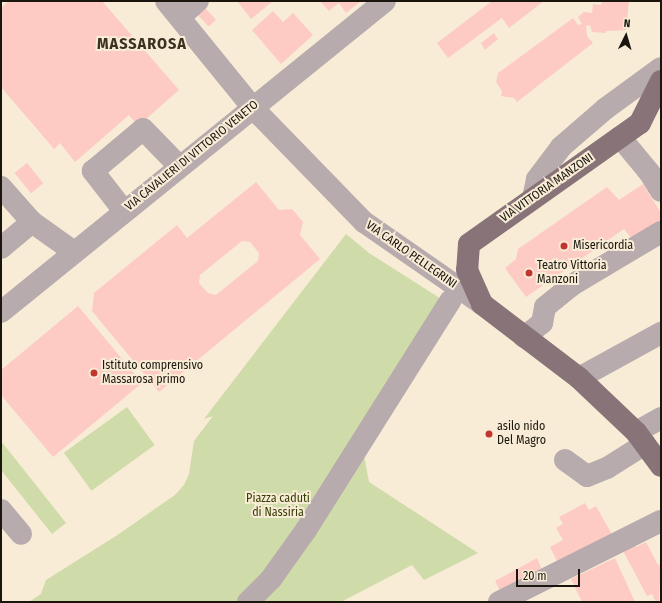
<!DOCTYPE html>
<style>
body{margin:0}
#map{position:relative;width:662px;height:603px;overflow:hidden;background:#f8ecd6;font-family:"Fira Sans Condensed",sans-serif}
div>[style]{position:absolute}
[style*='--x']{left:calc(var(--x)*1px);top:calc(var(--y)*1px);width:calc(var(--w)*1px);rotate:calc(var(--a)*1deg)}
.green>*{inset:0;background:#cfdba8;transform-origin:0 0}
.building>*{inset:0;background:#fdcbc3;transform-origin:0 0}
.minor>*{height:22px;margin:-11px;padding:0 11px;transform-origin:11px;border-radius:11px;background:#b7abae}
.major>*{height:22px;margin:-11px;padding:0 11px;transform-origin:11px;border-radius:11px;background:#887378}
.dots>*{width:11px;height:11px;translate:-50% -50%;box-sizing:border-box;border:2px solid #f8ecd6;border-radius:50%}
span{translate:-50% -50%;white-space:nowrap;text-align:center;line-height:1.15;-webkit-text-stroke:4px #f8ecd6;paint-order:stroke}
.street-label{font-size:12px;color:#1a160e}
.poi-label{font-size:12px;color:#1a160e}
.left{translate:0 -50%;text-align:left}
.park-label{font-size:12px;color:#353e05}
.district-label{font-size:16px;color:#3b3120;font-weight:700;letter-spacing:1px}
.frame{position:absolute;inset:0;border:2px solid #1a160e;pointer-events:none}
.north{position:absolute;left:606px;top:16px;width:40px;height:40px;-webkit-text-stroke:3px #f8ecd6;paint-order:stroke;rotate:5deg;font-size:11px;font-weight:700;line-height:16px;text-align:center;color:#1a160e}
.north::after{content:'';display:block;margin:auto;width:14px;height:18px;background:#1a160e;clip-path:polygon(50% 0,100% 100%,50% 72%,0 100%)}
.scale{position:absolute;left:516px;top:569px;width:64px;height:18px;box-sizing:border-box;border:2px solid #1a160e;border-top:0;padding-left:5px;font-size:12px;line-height:14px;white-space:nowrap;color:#1a160e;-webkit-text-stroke:3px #f8ecd6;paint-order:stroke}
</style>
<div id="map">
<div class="green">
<i style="clip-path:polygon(346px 234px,369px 253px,457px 309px,364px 455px,369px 482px,478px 553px,424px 580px,412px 565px,341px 602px,29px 602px,41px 594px,46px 580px,116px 536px,175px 495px,184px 485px,189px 474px,194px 441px,213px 416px,204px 419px)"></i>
<i style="left:127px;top:407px;width:47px;height:78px;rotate:54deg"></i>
<i style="clip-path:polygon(1px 441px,66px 523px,52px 534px,1px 470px)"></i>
</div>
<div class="building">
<i style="clip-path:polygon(9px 1px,102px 1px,179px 90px,138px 126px,129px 115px,75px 162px,60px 143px,54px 149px,1px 87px,1px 8px)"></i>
<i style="clip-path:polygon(237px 1px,273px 1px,251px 19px)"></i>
<i style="clip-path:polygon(320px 1px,361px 1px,346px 13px,339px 3px,329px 11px)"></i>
<i style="clip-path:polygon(492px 1px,544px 1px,509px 28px,502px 18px,448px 58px,437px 43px)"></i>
<i style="clip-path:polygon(602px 1px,629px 1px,626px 30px,606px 31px,606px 33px,592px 32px,590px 25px,586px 26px,587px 36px,593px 43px,517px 102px,514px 98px,501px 96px,502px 91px,496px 82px,498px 73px,573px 18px,578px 25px,582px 24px,578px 17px,584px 12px,592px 13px,593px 4px,601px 5px)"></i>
<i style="left:205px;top:8px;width:16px;height:10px;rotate:47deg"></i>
<i style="clip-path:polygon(273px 11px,283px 22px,293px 13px,313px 35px,281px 64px,252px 30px)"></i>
<i style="clip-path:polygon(494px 33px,498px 39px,485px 50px,481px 43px)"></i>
<i style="left:27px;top:163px;width:26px;height:16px;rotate:51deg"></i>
<i style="clip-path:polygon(evenodd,256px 182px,279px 210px,292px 209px,303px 222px,300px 235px,320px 259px,159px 392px,92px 311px,94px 293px,177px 225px,187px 238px,256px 182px,242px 241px,250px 242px,259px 253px,258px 261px,216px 295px,208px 293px,199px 283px,200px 275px,242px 241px)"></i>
<i style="clip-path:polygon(643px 184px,661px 213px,661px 225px,634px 242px,624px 229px,526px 297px,505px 268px,516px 259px,518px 249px,607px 187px,619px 200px)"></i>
<i style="clip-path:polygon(78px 306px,142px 383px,53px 457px,1px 395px,1px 370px)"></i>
<i style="clip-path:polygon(585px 503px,589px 510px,596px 506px,614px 538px,560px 567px,550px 547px,563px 540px,556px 528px,563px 524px,559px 517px)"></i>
<i style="clip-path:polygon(634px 542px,636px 547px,646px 542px,658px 565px,661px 563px,659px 602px,656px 602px,652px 594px,647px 596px,622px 549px)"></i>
<i style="clip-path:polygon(537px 558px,544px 575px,502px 595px,495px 581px)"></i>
<i style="clip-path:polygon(615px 558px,635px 602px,582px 602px,571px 579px)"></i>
</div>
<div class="minor">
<i style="--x:166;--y:1;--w:136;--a:50.9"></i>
<i style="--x:252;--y:107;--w:161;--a:45.8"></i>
<i style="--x:364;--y:222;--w:144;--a:34.8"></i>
<i style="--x:180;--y:17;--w:24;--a:-42"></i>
<i style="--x:620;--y:137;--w:45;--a:50.4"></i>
<i style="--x:649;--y:172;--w:22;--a:58"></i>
<i style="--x:1;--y:187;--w:47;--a:48.5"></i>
<i style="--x:32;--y:222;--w:40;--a:140"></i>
<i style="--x:533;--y:198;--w:19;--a:-78"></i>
<i style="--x:537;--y:179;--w:40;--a:-53"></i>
<i style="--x:561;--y:147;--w:58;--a:-40.8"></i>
<i style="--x:605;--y:109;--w:69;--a:-36.2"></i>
<i style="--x:124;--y:211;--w:51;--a:-127.8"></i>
<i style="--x:93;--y:171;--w:65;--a:-40"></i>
<i style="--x:143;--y:129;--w:52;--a:45.8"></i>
<i style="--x:32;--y:222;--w:52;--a:35.5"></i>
<i style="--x:1;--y:312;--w:494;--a:-39"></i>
<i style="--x:524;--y:337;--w:23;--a:-38"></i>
<i style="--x:542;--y:323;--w:16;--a:-79"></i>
<i style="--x:545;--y:307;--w:35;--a:-39"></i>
<i style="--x:572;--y:285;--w:104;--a:-30.8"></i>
<i style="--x:579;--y:378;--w:94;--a:-28.8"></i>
<i style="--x:636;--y:432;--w:29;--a:-29"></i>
<i style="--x:565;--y:460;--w:27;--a:36"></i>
<i style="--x:587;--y:476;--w:22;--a:-22"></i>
<i style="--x:607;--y:468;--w:45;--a:-32.3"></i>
<i style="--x:1;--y:510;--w:31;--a:50"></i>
<i style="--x:248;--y:602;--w:33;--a:-45"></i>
<i style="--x:271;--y:579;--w:60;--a:-54.5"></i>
<i style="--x:306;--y:530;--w:271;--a:-57.8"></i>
<i style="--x:499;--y:602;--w:181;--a:-26.6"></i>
</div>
<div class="major">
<i style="--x:661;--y:81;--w:47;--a:116.6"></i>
<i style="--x:640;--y:123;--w:209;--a:144.7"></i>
<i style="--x:469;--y:244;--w:26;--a:94"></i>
<i style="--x:467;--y:270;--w:37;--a:66"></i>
<i style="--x:482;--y:304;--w:122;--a:37.3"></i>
<i style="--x:579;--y:378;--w:79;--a:43.5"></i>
<i style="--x:636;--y:432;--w:42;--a:53.7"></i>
</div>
<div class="dots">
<i style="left:564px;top:246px;background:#c33530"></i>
<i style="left:529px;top:273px;background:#c33530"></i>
<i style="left:94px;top:373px;background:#c33530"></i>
<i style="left:489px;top:434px;background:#c33530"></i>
</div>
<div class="street-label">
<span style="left:192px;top:156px;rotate:-39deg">VIA CAVALIERI DI VITTORIO VENETO</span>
<span style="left:547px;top:188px;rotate:-35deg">VIA VITTORIA MANZONI</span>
<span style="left:411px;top:255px;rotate:35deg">VIA CARLO PELLEGRINI</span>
</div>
<div class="poi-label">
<span class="left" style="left:573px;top:246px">Misericordia</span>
<span class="left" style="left:537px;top:273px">Teatro Vittoria<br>Manzoni</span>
<span class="left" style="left:102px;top:373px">Istituto comprensivo<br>Massarosa primo</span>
<span class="left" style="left:497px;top:434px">asilo nido<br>Del Magro</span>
</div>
<div class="park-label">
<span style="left:278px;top:506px">Piazza caduti<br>di Nassiria</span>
</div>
<div class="district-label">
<span style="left:142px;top:44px">MASSAROSA</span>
</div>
<div class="frame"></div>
<div class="north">N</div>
<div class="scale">20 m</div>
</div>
